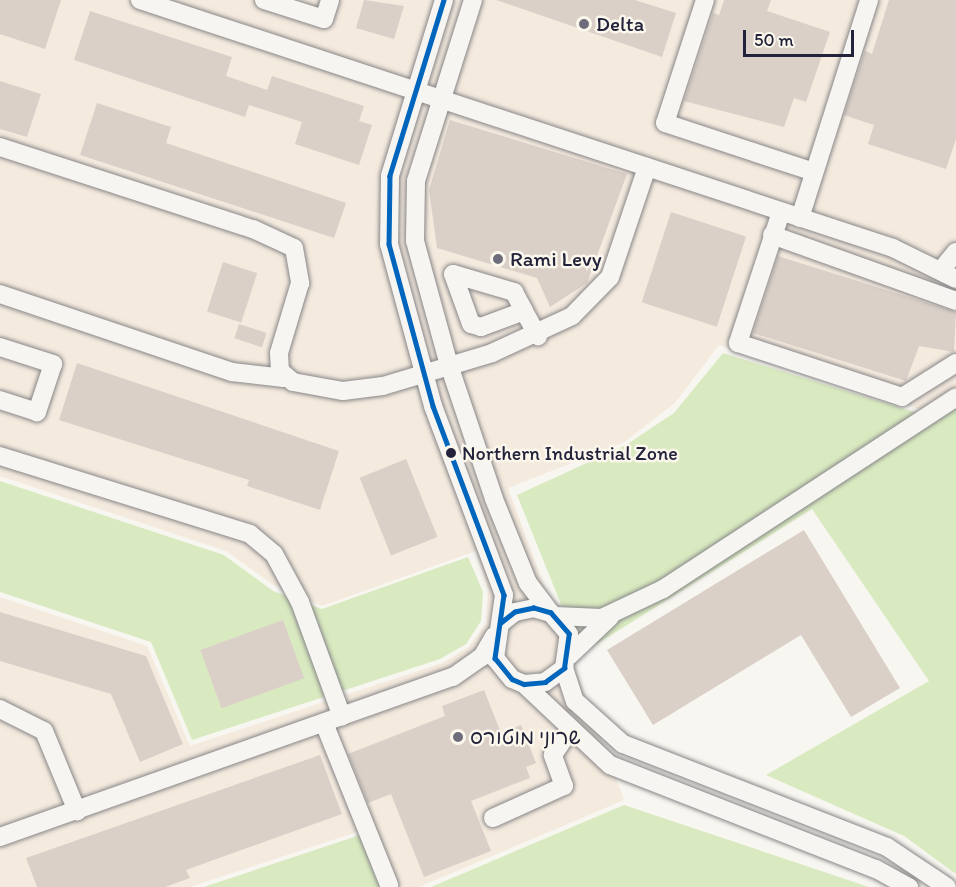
<!DOCTYPE html>
<meta charset="utf-8">
<style>
body{margin:0}
#map{position:relative;width:956px;height:887px;overflow:hidden;background:#f8f6f0;font-family:Itim,"Playpen Sans Hebrew",sans-serif}
div>[style]{position:absolute}
[style*='--x']{left:calc(var(--x)*1px);top:calc(var(--y)*1px);width:calc(var(--w)*1px);rotate:calc(var(--a)*1deg)}
.built>*{inset:0;background:#f5eade}
.green>*{inset:0;background:#d9eac0}
.building>*{inset:0;background:#dbd0c8;transform-origin:0 0}
.roads{filter:drop-shadow(0 0 2px #878688) drop-shadow(0 0 2px #878688)}
.minor>*{height:18px;margin:-9px;padding:0 9px;transform-origin:9px;border-radius:9px;background:#f6f5f1}
.bus-1>*{height:4.5px;margin:-2.25px;padding:0 2.25px;transform-origin:2.25px;border-radius:2.25px;background:#0065bd}
.dots>*{width:16px;height:16px;translate:-50% -50%;box-sizing:border-box;border:3px solid #fbf7ec;border-radius:50%}
span{translate:-50% -50%;white-space:nowrap;text-align:center;line-height:1.15;-webkit-text-stroke:5px #fbf7ec;paint-order:stroke}
.bus-label{font-size:20px;color:#22223b}
.left{translate:0 -50%;text-align:left}
.poi-label{font-size:21px;color:#22223b}
.scale{position:absolute;left:743px;top:30px;width:111px;height:27px;box-sizing:border-box;border:3px solid #22223b;border-top:0;padding-left:8px;font-size:18px;line-height:21px;white-space:nowrap;color:#22223b;-webkit-text-stroke:4px #fbf7ec;paint-order:stroke}
</style>
<div id="map">
<div class="built">
<i style="clip-path:polygon(0 0,956px 0,956px 404px,938px 415px,719px 345px,675px 403px,623px 443px,508px 488px,624px 800px,419px 887px,386px 887px,363px 830px,190px 887px,0 887px,0 597px,147px 646px,190px 746px,442px 663px,469px 647px,486px 623px,488px 591px,476px 551px,322px 606px,275px 586px,226px 551px,0 476px)"></i>
</div>
<div class="green">
<i style="clip-path:polygon(723px 353px,937px 419px,956px 407px,956px 874px,904px 836px,766px 775px,929px 681px,812px 509px,581px 654px,517px 495px,626px 445px,674px 413px)"></i>
<i style="clip-path:polygon(0 481px,224px 555px,273px 591px,322px 609px,468px 557px,483px 592px,481px 621px,466px 644px,440px 659px,192px 740px,151px 642px,0 592px)"></i>
<i style="clip-path:polygon(624px 805px,869px 887px,431px 887px)"></i>
<i style="clip-path:polygon(360px 835px,381px 887px,204px 887px)"></i>
</div>
<div class="building">
<i style="clip-path:polygon(0 0,61px 0,45px 49px,0 34px)"></i>
<i style="clip-path:polygon(364px 0,404px 6px,394px 39px,356px 28px)"></i>
<i style="clip-path:polygon(496px 0,635px 0,676px 13px,662px 57px)"></i>
<i style="clip-path:polygon(724px 0,771px 0,767px 11px,830px 32px,806px 102px,794px 98px,784px 127px,684px 101px,713px 13px,719px 15px)"></i>
<i style="clip-path:polygon(889px 0,956px 0,956px 139px,946px 169px,868px 144px,874px 125px,844px 115px,865px 51px,872px 54px)"></i>
<i style="clip-path:polygon(90px 11px,232px 57px,226px 76px,267px 90px,272px 76px,364px 106px,359px 121px,372px 125px,359px 165px,295px 144px,302px 122px,249px 105px,245px 117px,74px 60px)"></i>
<i style="clip-path:polygon(0 81px,41px 94px,27px 137px,0 129px)"></i>
<i style="clip-path:polygon(97px 103px,171px 127px,166px 143px,346px 203px,334px 238px,80px 155px)"></i>
<i style="clip-path:polygon(450px 120px,627px 174px,587px 283px,550px 307px,537px 278px,437px 248px,429px 190px)"></i>
<i style="left:671px;top:212px;width:79px;height:95px;rotate:18deg"></i>
<i style="clip-path:polygon(778px 256px,956px 312px,954px 352px,919px 346px,906px 381px,753px 333px)"></i>
<i style="left:223px;top:262px;width:36px;height:52px;rotate:18deg"></i>
<i style="left:239px;top:324px;width:29px;height:15px;rotate:18deg"></i>
<i style="clip-path:polygon(77px 363px,339px 451px,320px 510px,247px 486px,249px 480px,59px 420px)"></i>
<i style="left:406px;top:459px;width:84px;height:50px;rotate:68deg"></i>
<i style="clip-path:polygon(804px 530px,900px 688px,851px 717px,801px 635px,653px 725px,607px 650px)"></i>
<i style="clip-path:polygon(0 612px,146px 656px,183px 744px,140px 762px,111px 694px,0 661px)"></i>
<i style="left:283px;top:620px;width:62px;height:88px;rotate:70deg"></i>
<i style="clip-path:polygon(484px 690px,501px 733px,521px 725px,536px 763px,526px 767px,530px 778px,471px 801px,491px 851px,424px 877px,391px 794px,368px 803px,348px 754px,445px 716px,442px 706px)"></i>
<i style="clip-path:polygon(320px 755px,342px 814px,186px 870px,190px 878px,165px 887px,37px 887px,26px 858px)"></i>
</div>
<div class="roads">
<div class="minor">
<i style="--x:140;--y:0;--w:793;--a:18.23"></i>
<i style="--x:893;--y:248;--w:70;--a:26.2"></i>
<i style="--x:264;--y:0;--w:63;--a:17.6"></i>
<i style="--x:324;--y:19;--w:20;--a:-72"></i>
<i style="--x:444;--y:0;--w:184;--a:107.1"></i>
<i style="--x:390;--y:176;--w:68;--a:90.8"></i>
<i style="--x:389;--y:244;--w:168;--a:74.8"></i>
<i style="--x:433;--y:406;--w:202;--a:69.4"></i>
<i style="--x:504;--y:595;--w:64;--a:98.1"></i>
<i style="--x:495;--y:658;--w:27;--a:51"></i>
<i style="--x:512;--y:679;--w:13;--a:23"></i>
<i style="--x:524;--y:684;--w:21;--a:-5"></i>
<i style="--x:545;--y:682;--w:24;--a:-36"></i>
<i style="--x:564;--y:668;--w:34;--a:-82"></i>
<i style="--x:569;--y:634;--w:28;--a:-131"></i>
<i style="--x:551;--y:613;--w:18;--a:-164"></i>
<i style="--x:534;--y:608;--w:19;--a:168"></i>
<i style="--x:515;--y:612;--w:18;--a:142"></i>
<i style="--x:473;--y:0;--w:190;--a:107.5"></i>
<i style="--x:416;--y:181;--w:60;--a:91"></i>
<i style="--x:415;--y:241;--w:129;--a:74.7"></i>
<i style="--x:449;--y:365;--w:141;--a:71.4"></i>
<i style="--x:494;--y:499;--w:91;--a:68"></i>
<i style="--x:528;--y:583;--w:36;--a:53"></i>
<i style="--x:705;--y:0;--w:129;--a:108"></i>
<i style="--x:665;--y:123;--w:157;--a:18.2"></i>
<i style="--x:0;--y:147;--w:266;--a:18"></i>
<i style="--x:253;--y:229;--w:45;--a:24.9"></i>
<i style="--x:294;--y:248;--w:36;--a:80"></i>
<i style="--x:300;--y:283;--w:73;--a:106.7"></i>
<i style="--x:279;--y:353;--w:18;--a:87"></i>
<i style="--x:280;--y:371;--w:17;--a:40"></i>
<i style="--x:293;--y:382;--w:51;--a:10.2"></i>
<i style="--x:343;--y:391;--w:40;--a:-7.1"></i>
<i style="--x:383;--y:386;--w:114;--a:-16.8"></i>
<i style="--x:492;--y:353;--w:88;--a:-24.8"></i>
<i style="--x:572;--y:316;--w:54;--a:-45.7"></i>
<i style="--x:610;--y:277;--w:116;--a:-71.4"></i>
<i style="--x:781;--y:212;--w:138;--a:108.2"></i>
<i style="--x:738;--y:343;--w:173;--a:18.2"></i>
<i style="--x:902;--y:397;--w:64;--a:-32.2"></i>
<i style="--x:800;--y:218;--w:229;--a:-72.4"></i>
<i style="--x:772;--y:235;--w:195;--a:19.7"></i>
<i style="--x:942;--y:269;--w:22;--a:-51"></i>
<i style="--x:0;--y:294;--w:245;--a:18.6"></i>
<i style="--x:232;--y:372;--w:52;--a:6.6"></i>
<i style="--x:524;--y:311;--w:46;--a:159.6"></i>
<i style="--x:481;--y:327;--w:10;--a:-163"></i>
<i style="--x:471;--y:324;--w:53;--a:-109.8"></i>
<i style="--x:453;--y:274;--w:64;--a:16.4"></i>
<i style="--x:514;--y:292;--w:21;--a:62"></i>
<i style="--x:524;--y:311;--w:29;--a:61"></i>
<i style="--x:0;--y:347;--w:56;--a:17.8"></i>
<i style="--x:53;--y:364;--w:51;--a:108.4"></i>
<i style="--x:37;--y:412;--w:39;--a:-162"></i>
<i style="--x:0;--y:456;--w:262;--a:17.3"></i>
<i style="--x:250;--y:534;--w:31;--a:40"></i>
<i style="--x:274;--y:554;--w:55;--a:61.6"></i>
<i style="--x:300;--y:602;--w:122;--a:69.9"></i>
<i style="--x:555;--y:616;--w:47;--a:2.4"></i>
<i style="--x:602;--y:618;--w:68;--a:-25.4"></i>
<i style="--x:663;--y:589;--w:350;--a:-33.2"></i>
<i style="--x:569;--y:656;--w:57;--a:-43.6"></i>
<i style="--x:564;--y:668;--w:35;--a:72"></i>
<i style="--x:575;--y:701;--w:64;--a:41.9"></i>
<i style="--x:623;--y:744;--w:283;--a:21.3"></i>
<i style="--x:887;--y:847;--w:72;--a:33.7"></i>
<i style="--x:524;--y:684;--w:118;--a:43.3"></i>
<i style="--x:610;--y:765;--w:286;--a:21.4"></i>
<i style="--x:876;--y:869;--w:38;--a:29"></i>
<i style="--x:0;--y:709;--w:49;--a:26.6"></i>
<i style="--x:44;--y:731;--w:87;--a:67.6"></i>
<i style="--x:324;--y:723;--w:175;--a:68.1"></i>
<i style="--x:493;--y:818;--w:78;--a:-24.3"></i>
<i style="--x:564;--y:786;--w:33;--a:-110"></i>
<i style="--x:553;--y:755;--w:29;--a:-56"></i>
<i style="--x:0;--y:837;--w:480;--a:-19.5"></i>
<i style="--x:453;--y:677;--w:35;--a:-35"></i>
<i style="--x:482;--y:657;--w:24;--a:-60"></i>
</div>
</div>
<div class="bus-1">
<i style="--x:444;--y:0;--w:184;--a:107.1"></i>
<i style="--x:390;--y:176;--w:68;--a:90.8"></i>
<i style="--x:389;--y:244;--w:168;--a:74.8"></i>
<i style="--x:433;--y:406;--w:202;--a:69.4"></i>
<i style="--x:504;--y:595;--w:64;--a:98.1"></i>
<i style="--x:495;--y:658;--w:27;--a:51"></i>
<i style="--x:512;--y:679;--w:13;--a:23"></i>
<i style="--x:524;--y:684;--w:21;--a:-5"></i>
<i style="--x:545;--y:682;--w:24;--a:-36"></i>
<i style="--x:564;--y:668;--w:34;--a:-82"></i>
<i style="--x:569;--y:634;--w:28;--a:-131"></i>
<i style="--x:551;--y:613;--w:18;--a:-164"></i>
<i style="--x:534;--y:608;--w:19;--a:168"></i>
<i style="--x:515;--y:612;--w:18;--a:142"></i>
</div>
<div class="dots">
<i style="left:584px;top:24px;background:#6d6c7a"></i>
<i style="left:498px;top:259px;background:#6d6c7a"></i>
<i style="left:451px;top:453px;background:#22223b"></i>
<i style="left:458px;top:737px;background:#6d6c7a"></i>
</div>
<div class="bus-label">
<span class="left" style="left:462px;top:453px">Northern Industrial Zone</span>
</div>
<div class="poi-label">
<span class="left" style="left:596px;top:24px">Delta</span>
<span class="left" style="left:510px;top:259px">Rami Levy</span>
<span class="left" style="left:470px;top:737px">שרוני מוטורס</span>
</div>
<div class="scale">50 m</div>
</div>
